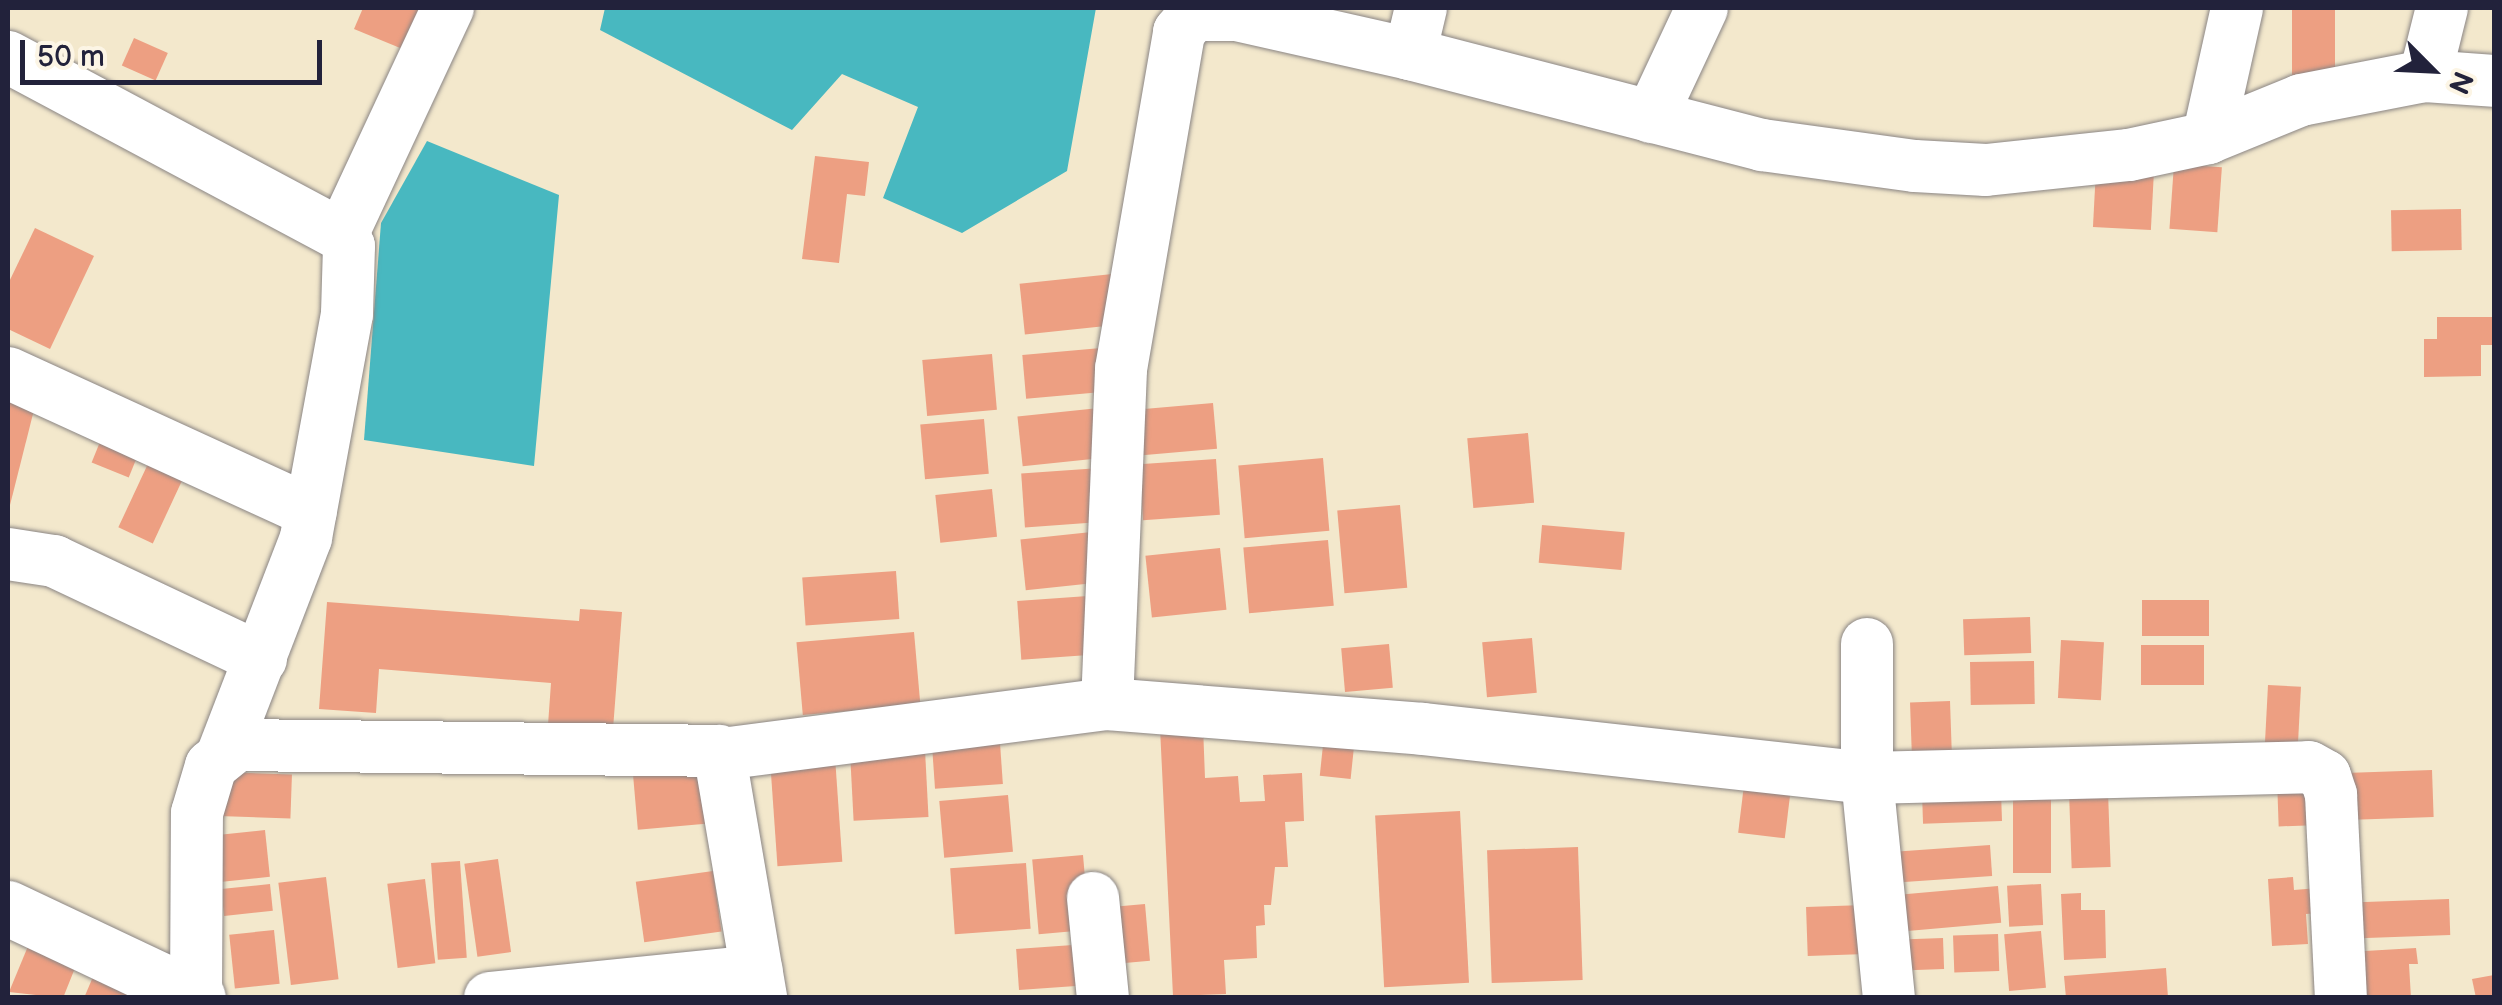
<!DOCTYPE html>
<style>
body{margin:0}
#map{position:relative;width:2502px;height:1005px;overflow:hidden;background:#f3e8cc;font-family:"Balsamiq Sans",sans-serif}
div>[style]{position:absolute}
[style*='--x']{left:calc(var(--x)*1px);top:calc(var(--y)*1px);width:calc(var(--w)*1px);rotate:calc(var(--a)*1deg)}
.water>*{inset:0;background:#48b8c0}
.building>*{inset:0;background:#ed9f82;transform-origin:0 0}
.roads{filter:drop-shadow(0 0 2px #8a8584) drop-shadow(0 0 2px #8a8584)}
.minor>*{height:52px;margin:-26px;padding:0 26px;transform-origin:26px;border-radius:26px;background:#fff}
.major>*{height:55px;margin:-27.5px;padding:0 27.5px;transform-origin:27.5px;border-radius:27.5px;background:#fff}
span{translate:-50% -50%;white-space:nowrap;text-align:center;line-height:1.15;-webkit-text-stroke:10px #fcf5e5;paint-order:stroke}
.frame{position:absolute;inset:0;border:10px solid #22223b;pointer-events:none}
.north{position:absolute;left:2382px;top:20px;width:100px;height:100px;-webkit-text-stroke:8px #fcf5e5;paint-order:stroke;rotate:114deg;font-size:28px;font-weight:700;line-height:40px;text-align:center;color:#22223b}
.north::after{content:'';display:block;margin:auto;width:35px;height:45px;background:#22223b;clip-path:polygon(50% 0,100% 100%,50% 72%,0 100%)}
.scale{position:absolute;left:20px;top:40px;width:302px;height:45px;box-sizing:border-box;border:5px solid #22223b;border-top:0;padding-left:12px;font-size:30px;line-height:35px;white-space:nowrap;color:#22223b;-webkit-text-stroke:8px #fcf5e5;paint-order:stroke}
</style>
<div id="map">
<div class="water">
<i style="clip-path:polygon(605px 8px,1096px 8px,1067px 171px,962px 233px,883px 198px,918px 107px,842px 74px,792px 130px,600px 30px)"></i>
<i style="clip-path:polygon(427px 141px,559px 195px,534px 466px,364px 440px,381px 223px)"></i>
</div>
<div class="building">
<i style="clip-path:polygon(363px 8px,421px 8px,405px 50px,354px 29px)"></i>
<i style="left:2292px;top:8px;width:43px;height:71px"></i>
<i style="left:134px;top:38px;width:37px;height:30px;rotate:24deg"></i>
<i style="clip-path:polygon(815px 156px,869px 162px,865px 196px,847px 194px,839px 263px,802px 259px)"></i>
<i style="left:2174px;top:164px;width:48px;height:65px;rotate:4deg"></i>
<i style="left:2096px;top:169px;width:58px;height:58px;rotate:3deg"></i>
<i style="left:2461px;top:209px;width:41px;height:70px;rotate:89deg"></i>
<i style="clip-path:polygon(35px 228px,94px 256px,50px 349px,8px 329px,8px 284px)"></i>
<i style="left:1122px;top:273px;width:51px;height:103px;rotate:84deg"></i>
<i style="clip-path:polygon(2437px 317px,2494px 317px,2494px 345px,2481px 345px,2481px 376px,2424px 377px,2424px 339px,2437px 339px)"></i>
<i style="left:1101px;top:348px;width:44px;height:79px;rotate:85deg"></i>
<i style="left:992px;top:354px;width:56px;height:70px;rotate:85deg"></i>
<i style="clip-path:polygon(8px 395px,36px 402px,9px 509px,8px 509px)"></i>
<i style="left:1213px;top:403px;width:46px;height:75px;rotate:85deg"></i>
<i style="left:1099px;top:408px;width:50px;height:82px;rotate:84deg"></i>
<i style="left:984px;top:419px;width:55px;height:64px;rotate:85deg"></i>
<i style="left:104px;top:432px;width:40px;height:33px;rotate:22deg"></i>
<i style="left:1528px;top:433px;width:70px;height:61px;rotate:85deg"></i>
<i style="left:153px;top:453px;width:38px;height:82px;rotate:25deg"></i>
<i style="left:1323px;top:458px;width:73px;height:85px;rotate:85deg"></i>
<i style="left:1216px;top:459px;width:56px;height:77px;rotate:86deg"></i>
<i style="left:1100px;top:468px;width:54px;height:79px;rotate:86deg"></i>
<i style="left:992px;top:489px;width:48px;height:57px;rotate:84deg"></i>
<i style="left:1400px;top:505px;width:83px;height:63px;rotate:85deg"></i>
<i style="left:1542px;top:525px;width:83px;height:38px;rotate:5deg"></i>
<i style="left:1101px;top:531px;width:51px;height:81px;rotate:84deg"></i>
<i style="left:1328px;top:540px;width:66px;height:85px;rotate:85deg"></i>
<i style="left:1220px;top:548px;width:62px;height:75px;rotate:84deg"></i>
<i style="left:896px;top:571px;width:48px;height:94px;rotate:86deg"></i>
<i style="left:1102px;top:595px;width:59px;height:85px;rotate:86deg"></i>
<i style="left:2142px;top:600px;width:67px;height:36px"></i>
<i style="clip-path:polygon(327px 602px,579px 621px,580px 609px,622px 612px,613px 729px,548px 725px,551px 683px,379px 669px,376px 713px,319px 709px)"></i>
<i style="left:2030px;top:617px;width:36px;height:67px;rotate:88deg"></i>
<i style="left:914px;top:632px;width:73px;height:118px;rotate:85deg"></i>
<i style="left:1532px;top:638px;width:55px;height:50px;rotate:85deg"></i>
<i style="left:2061px;top:640px;width:43px;height:58px;rotate:3deg"></i>
<i style="left:1389px;top:644px;width:44px;height:48px;rotate:85deg"></i>
<i style="left:2204px;top:645px;width:40px;height:63px;rotate:90deg"></i>
<i style="left:2034px;top:661px;width:43px;height:64px;rotate:89deg"></i>
<i style="left:2268px;top:685px;width:33px;height:69px;rotate:3deg"></i>
<i style="left:1950px;top:701px;width:62px;height:40px;rotate:88deg"></i>
<i style="clip-path:polygon(1203px 726px,1205px 778px,1238px 776px,1240px 802px,1265px 801px,1263px 775px,1302px 773px,1304px 821px,1285px 822px,1288px 867px,1275px 867px,1271px 905px,1264px 905px,1265px 925px,1256px 926px,1257px 958px,1224px 960px,1226px 994px,1173px 996px,1160px 728px)"></i>
<i style="left:1325px;top:726px;width:31px;height:50px;rotate:6deg"></i>
<i style="left:1000px;top:743px;width:41px;height:68px;rotate:86deg"></i>
<i style="left:925px;top:750px;width:67px;height:75px;rotate:87deg"></i>
<i style="left:835px;top:757px;width:105px;height:65px;rotate:86deg"></i>
<i style="left:700px;top:760px;width:64px;height:68px;rotate:85deg"></i>
<i style="left:2432px;top:770px;width:47px;height:94px;rotate:88deg"></i>
<i style="left:220px;top:772px;width:72px;height:44px;rotate:2deg"></i>
<i style="left:2318px;top:778px;width:47px;height:41px;rotate:88deg"></i>
<i style="left:1744px;top:785px;width:47px;height:48px;rotate:7deg"></i>
<i style="left:2051px;top:791px;width:82px;height:38px;rotate:90deg"></i>
<i style="left:2108px;top:791px;width:76px;height:39px;rotate:88deg"></i>
<i style="left:2001px;top:792px;width:29px;height:79px;rotate:88deg"></i>
<i style="left:1008px;top:795px;width:57px;height:69px;rotate:85deg"></i>
<i style="left:1460px;top:811px;width:172px;height:85px;rotate:87deg"></i>
<i style="left:265px;top:830px;width:47px;height:50px;rotate:84deg"></i>
<i style="left:1990px;top:845px;width:31px;height:99px;rotate:86deg"></i>
<i style="left:1578px;top:847px;width:133px;height:91px;rotate:88deg"></i>
<i style="left:1083px;top:855px;width:75px;height:51px;rotate:85deg"></i>
<i style="left:498px;top:859px;width:94px;height:34px;rotate:82deg"></i>
<i style="left:460px;top:861px;width:97px;height:29px;rotate:86deg"></i>
<i style="left:1026px;top:863px;width:66px;height:76px;rotate:86deg"></i>
<i style="left:713px;top:871px;width:61px;height:78px;rotate:82deg"></i>
<i style="left:326px;top:877px;width:103px;height:48px;rotate:83deg"></i>
<i style="clip-path:polygon(2293px 877px,2294px 890px,2318px 888px,2319px 913px,2306px 914px,2308px 944px,2272px 946px,2268px 879px)"></i>
<i style="left:425px;top:879px;width:85px;height:38px;rotate:83deg"></i>
<i style="left:270px;top:884px;width:27px;height:49px;rotate:84deg"></i>
<i style="left:2041px;top:884px;width:41px;height:34px;rotate:87deg"></i>
<i style="left:1998px;top:886px;width:37px;height:94px;rotate:85deg"></i>
<i style="clip-path:polygon(2081px 893px,2081px 910px,2105px 910px,2106px 958px,2064px 960px,2061px 894px)"></i>
<i style="left:2449px;top:899px;width:36px;height:112px;rotate:88deg"></i>
<i style="left:1145px;top:904px;width:57px;height:45px;rotate:85deg"></i>
<i style="left:1864px;top:905px;width:49px;height:58px;rotate:88deg"></i>
<i style="left:274px;top:930px;width:54px;height:45px;rotate:84deg"></i>
<i style="left:2041px;top:931px;width:57px;height:37px;rotate:85deg"></i>
<i style="left:1998px;top:934px;width:37px;height:45px;rotate:88deg"></i>
<i style="left:1943px;top:938px;width:31px;height:42px;rotate:88deg"></i>
<i style="clip-path:polygon(31px 939px,79px 958px,63px 998px,9px 992px)"></i>
<i style="left:1073px;top:945px;width:41px;height:57px;rotate:86deg"></i>
<i style="clip-path:polygon(2416px 948px,2418px 964px,2409px 964px,2411px 998px,2350px 998px,2348px 952px)"></i>
<i style="clip-path:polygon(98px 965px,137px 998px,84px 998px)"></i>
<i style="clip-path:polygon(2166px 968px,2168px 998px,2066px 998px,2064px 976px)"></i>
<i style="clip-path:polygon(2494px 975px,2494px 998px,2476px 998px,2472px 979px)"></i>
</div>
<div class="roads">
<div class="minor">
<i style="--x:1410;--y:54;--w:47;--a:-76.6"></i>
<i style="--x:8;--y:57;--w:378;--a:28.1"></i>
<i style="--x:342;--y:235;--w:13;--a:58"></i>
<i style="--x:349;--y:246;--w:68;--a:91.7"></i>
<i style="--x:347;--y:314;--w:228;--a:100.4"></i>
<i style="--x:306;--y:538;--w:227;--a:111.1"></i>
<i style="--x:2425;--y:76;--w:70;--a:-76"></i>
<i style="--x:1651;--y:117;--w:120;--a:-64.9"></i>
<i style="--x:2208;--y:138;--w:133;--a:-77.4"></i>
<i style="--x:342;--y:235;--w:251;--a:-65"></i>
<i style="--x:8;--y:373;--w:333;--a:24.6"></i>
<i style="--x:8;--y:554;--w:47;--a:8.7"></i>
<i style="--x:54;--y:561;--w:229;--a:25.3"></i>
<i style="--x:1867;--y:644;--w:134;--a:90"></i>
<i style="--x:1867;--y:778;--w:221;--a:84.3"></i>
<i style="--x:1107;--y:704;--w:317;--a:4.5"></i>
<i style="--x:1423;--y:729;--w:447;--a:6.3"></i>
<i style="--x:1867;--y:778;--w:442;--a:-1.4"></i>
<i style="--x:2309;--y:767;--w:18;--a:29"></i>
<i style="--x:2325;--y:776;--w:20;--a:72"></i>
<i style="--x:2331;--y:795;--w:203;--a:87.2"></i>
<i style="--x:722;--y:754;--w:388;--a:-7.4"></i>
<i style="--x:1107;--y:704;--w:335;--a:-87.6"></i>
<i style="--x:1121;--y:369;--w:342;--a:-80.2"></i>
<i style="--x:1179;--y:32;--w:23;--a:-49"></i>
<i style="--x:1194;--y:15;--w:43;--a:0"></i>
<i style="--x:1237;--y:15;--w:177;--a:12.7"></i>
<i style="--x:1410;--y:54;--w:364;--a:14.5"></i>
<i style="--x:1762;--y:145;--w:154;--a:7.8"></i>
<i style="--x:1915;--y:166;--w:71;--a:3.2"></i>
<i style="--x:1986;--y:170;--w:144;--a:-6"></i>
<i style="--x:2129;--y:155;--w:81;--a:-12.1"></i>
<i style="--x:2208;--y:138;--w:100;--a:-22.2"></i>
<i style="--x:2301;--y:100;--w:126;--a:-11"></i>
<i style="--x:2425;--y:76;--w:69;--a:4.1"></i>
<i style="--x:1093;--y:898;--w:100;--a:84.3"></i>
<i style="--x:196;--y:995;--w:182;--a:-89.7"></i>
<i style="--x:197;--y:813;--w:49;--a:-73.4"></i>
<i style="--x:211;--y:766;--w:33;--a:-39"></i>
<i style="--x:237;--y:745;--w:482;--a:0.7"></i>
<i style="--x:719;--y:751;--w:251;--a:80.3"></i>
<i style="--x:490;--y:998;--w:268;--a:-5.8"></i>
</div>
<div class="major">
<i style="--x:8;--y:908;--w:210;--a:25.3"></i>
</div>
</div>
<div class="frame"></div>
<div class="north">N</div>
<div class="scale">50 m</div>
</div>
